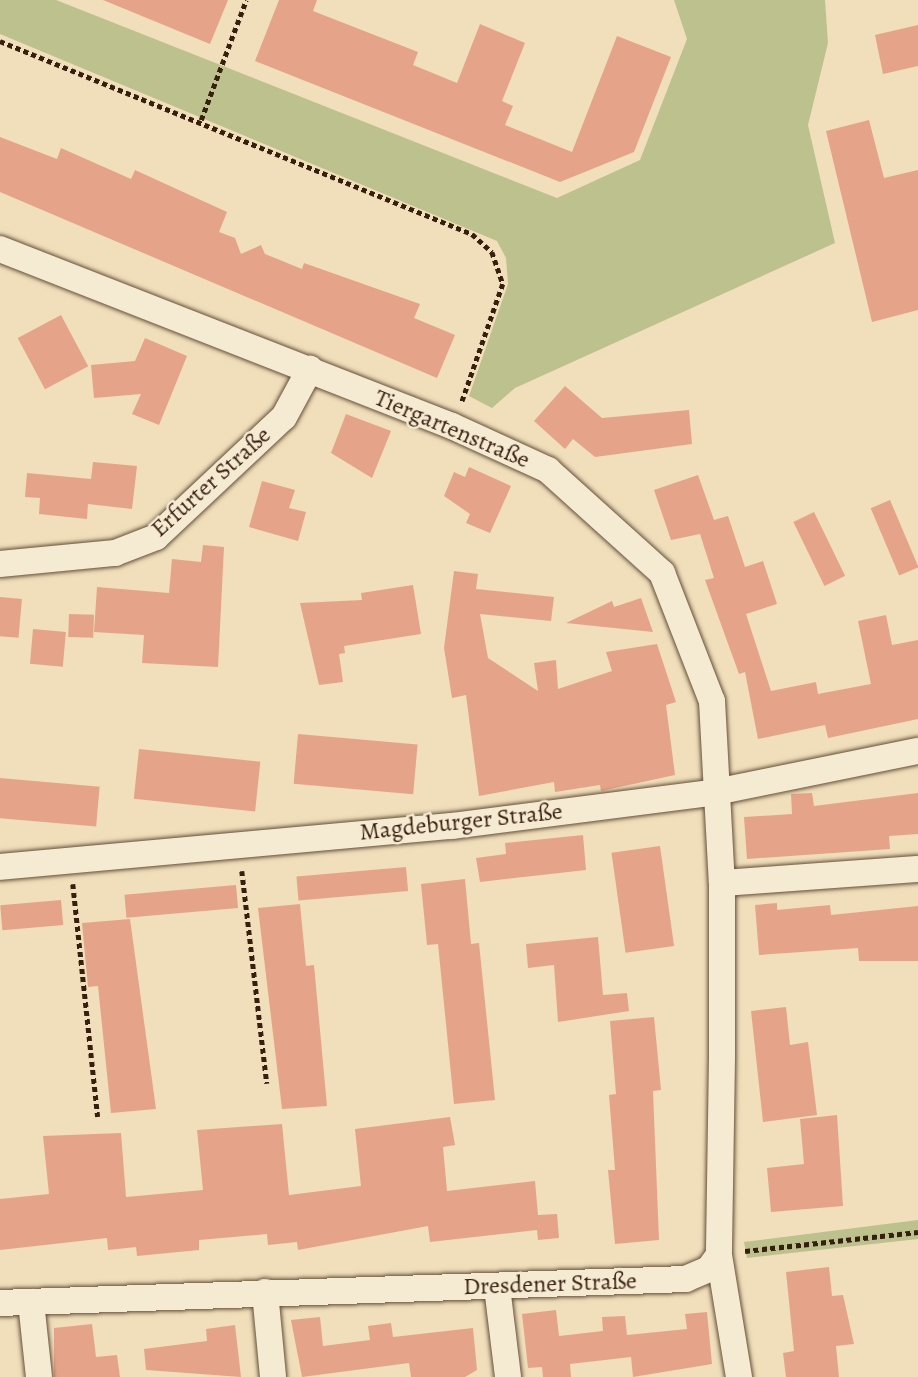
<!DOCTYPE html>
<meta charset="utf-8">
<style>
body{margin:0}
#map{position:relative;width:918px;height:1377px;overflow:hidden;background:#f0dfba;font-family:Alegreya,serif}
div>[style]{position:absolute}
[style*='--x']{left:calc(var(--x)*1px);top:calc(var(--y)*1px);width:calc(var(--w)*1px);rotate:calc(var(--a)*1deg)}
.green>*{inset:0;background:#bcc18d}
.building>*{inset:0;background:#e5a489;transform-origin:0 0}
.path>*{height:4.5px;margin-top:-2.25px;transform-origin:0;background:repeating-linear-gradient(90deg,#371f0f 0 5px,transparent 0 8.5px)}
.roads{filter:drop-shadow(0 0 2px #654f3a) drop-shadow(0 0 2px #654f3a)}
.minor>*{height:26px;margin:-13px;padding:0 13px;transform-origin:13px;border-radius:13px;background:#f5ead2}
span{translate:-50% -50%;white-space:nowrap;text-align:center;line-height:1.15;-webkit-text-stroke:5px #f5ead2;paint-order:stroke}
.street-label{font-size:24px;color:#371f0f}
</style>
<div id="map">
<div class="green">
<i style="clip-path:polygon(0 0,56px 0,557px 198px,640px 160px,687px 39px,674px 0,825px 0,828px 43px,808px 125px,835px 243px,515px 388px,492px 408px,469px 396px,508px 284px,506px 258px,497px 241px,0 34px)"></i>
<i style="clip-path:polygon(918px 1220px,918px 1239px,747px 1258px,744px 1242px)"></i>
</div>
<div class="building">
<i style="clip-path:polygon(103px 0,228px 0,210px 44px)"></i>
<i style="clip-path:polygon(279px 0,317px 0,313px 11px,418px 52px,413px 65px,457px 83px,480px 24px,525px 43px,502px 101px,513px 106px,505px 125px,572px 152px,617px 36px,671px 57px,634px 152px,560px 182px,255px 61px)"></i>
<i style="clip-path:polygon(918px 25px,918px 66px,883px 74px,875px 35px)"></i>
<i style="clip-path:polygon(869px 120px,884px 178px,918px 170px,918px 310px,872px 322px,826px 131px)"></i>
<i style="clip-path:polygon(0 137px,57px 159px,61px 148px,131px 179px,135px 170px,227px 212px,219px 232px,235px 238px,241px 254px,261px 245px,265px 254px,302px 269px,304px 263px,420px 304px,414px 318px,455px 335px,437px 378px,0 192px)"></i>
<i style="left:61px;top:315px;width:58px;height:49px;rotate:62deg"></i>
<i style="clip-path:polygon(145px 338px,187px 356px,159px 425px,132px 414px,141px 394px,94px 398px,91px 365px,135px 361px)"></i>
<i style="clip-path:polygon(565px 386px,602px 418px,689px 410px,692px 444px,595px 457px,573px 439px,565px 449px,534px 421px)"></i>
<i style="clip-path:polygon(346px 414px,391px 431px,372px 478px,331px 453px)"></i>
<i style="clip-path:polygon(93px 462px,137px 466px,132px 509px,88px 504px,87px 519px,39px 514px,40px 498px,25px 497px,27px 473px,91px 479px)"></i>
<i style="clip-path:polygon(469px 467px,511px 486px,490px 533px,466px 523px,470px 514px,444px 496px,454px 472px,465px 477px)"></i>
<i style="clip-path:polygon(698px 475px,714px 520px,728px 516px,745px 567px,763px 561px,777px 604px,746px 614px,771px 691px,816px 682px,818px 694px,871px 684px,858px 621px,886px 615px,892px 645px,918px 640px,918px 719px,828px 738px,825px 725px,758px 739px,745px 672px,739px 674px,705px 580px,714px 578px,700px 534px,671px 540px,654px 490px)"></i>
<i style="clip-path:polygon(262px 481px,295px 490px,289px 508px,306px 512px,298px 541px,249px 527px)"></i>
<i style="left:890px;top:500px;width:73px;height:21px;rotate:67deg"></i>
<i style="left:814px;top:512px;width:71px;height:23px;rotate:64deg"></i>
<i style="clip-path:polygon(203px 545px,224px 547px,218px 667px,142px 663px,144px 635px,94px 632px,97px 587px,169px 593px,172px 559px,201px 562px)"></i>
<i style="clip-path:polygon(454px 571px,478px 574px,476px 589px,554px 597px,551px 621px,480px 614px,488px 658px,538px 691px,534px 663px,556px 660px,558px 689px,612px 671px,606px 652px,657px 644px,676px 702px,666px 705px,675px 775px,601px 791px,600px 785px,555px 792px,554px 782px,479px 796px,466px 695px,452px 698px,444px 648px)"></i>
<i style="clip-path:polygon(413px 585px,421px 634px,344px 646px,345px 653px,339px 654px,343px 682px,319px 685px,300px 603px,362px 600px,361px 593px)"></i>
<i style="left:0;top:597px;width:22px;height:39px;rotate:5deg"></i>
<i style="clip-path:polygon(641px 598px,653px 632px,566px 623px,612px 601px,614px 607px)"></i>
<i style="left:69px;top:614px;width:25px;height:23px;rotate:2deg"></i>
<i style="left:33px;top:629px;width:33px;height:35px;rotate:5deg"></i>
<i style="left:298px;top:734px;width:120px;height:50px;rotate:5deg"></i>
<i style="left:139px;top:749px;width:122px;height:50px;rotate:6deg"></i>
<i style="left:0;top:778px;width:100px;height:40px;rotate:5deg"></i>
<i style="clip-path:polygon(812px 793px,814px 806px,918px 793px,918px 834px,889px 836px,890px 849px,747px 859px,744px 817px,792px 814px,791px 794px)"></i>
<i style="clip-path:polygon(583px 835px,586px 870px,480px 882px,476px 858px,506px 854px,505px 843px)"></i>
<i style="left:660px;top:846px;width:101px;height:49px;rotate:82deg"></i>
<i style="left:406px;top:867px;width:24px;height:110px;rotate:85deg"></i>
<i style="clip-path:polygon(465px 879px,471px 944px,479px 943px,495px 1100px,454px 1104px,438px 944px,427px 945px,421px 884px)"></i>
<i style="left:236px;top:885px;width:23px;height:112px;rotate:85deg"></i>
<i style="left:61px;top:900px;width:25px;height:61px;rotate:85deg"></i>
<i style="clip-path:polygon(777px 903px,777px 910px,830px 905px,831px 915px,918px 906px,918px 961px,859px 961px,858px 948px,759px 955px,755px 905px)"></i>
<i style="clip-path:polygon(300px 904px,306px 966px,314px 965px,327px 1106px,282px 1109px,258px 908px)"></i>
<i style="clip-path:polygon(130px 919px,156px 1109px,111px 1113px,98px 986px,88px 987px,82px 923px)"></i>
<i style="clip-path:polygon(598px 937px,603px 995px,627px 993px,629px 1011px,558px 1022px,554px 965px,528px 968px,526px 944px)"></i>
<i style="clip-path:polygon(786px 1007px,790px 1045px,808px 1042px,817px 1115px,763px 1122px,751px 1011px)"></i>
<i style="clip-path:polygon(654px 1017px,661px 1090px,653px 1091px,659px 1240px,615px 1244px,608px 1170px,615px 1170px,609px 1095px,616px 1094px,610px 1021px)"></i>
<i style="clip-path:polygon(837px 1115px,843px 1206px,771px 1212px,767px 1168px,804px 1164px,800px 1119px)"></i>
<i style="clip-path:polygon(450px 1117px,455px 1145px,443px 1147px,447px 1191px,535px 1181px,538px 1215px,557px 1214px,559px 1238px,538px 1240px,537px 1230px,430px 1242px,428px 1226px,298px 1250px,297px 1242px,268px 1245px,267px 1234px,199px 1240px,199px 1250px,137px 1256px,136px 1247px,108px 1250px,107px 1238px,0 1250px,0 1199px,49px 1194px,43px 1136px,121px 1133px,126px 1197px,203px 1190px,197px 1130px,282px 1124px,289px 1195px,361px 1186px,355px 1129px)"></i>
<i style="clip-path:polygon(829px 1267px,832px 1296px,843px 1295px,854px 1344px,836px 1346px,839px 1377px,786px 1377px,783px 1353px,794px 1351px,786px 1272px)"></i>
<i style="clip-path:polygon(556px 1310px,559px 1336px,603px 1331px,602px 1317px,625px 1316px,627px 1335px,687px 1329px,685px 1314px,707px 1312px,712px 1364px,633px 1377px,631px 1357px,570px 1364px,571px 1377px,543px 1377px,542px 1367px,528px 1368px,522px 1314px)"></i>
<i style="clip-path:polygon(320px 1317px,323px 1346px,370px 1340px,368px 1326px,391px 1323px,393px 1337px,473px 1328px,477px 1370px,465px 1377px,411px 1377px,409px 1363px,302px 1377px,291px 1320px)"></i>
<i style="clip-path:polygon(92px 1324px,96px 1357px,117px 1355px,120px 1377px,54px 1377px,54px 1328px)"></i>
<i style="clip-path:polygon(235px 1325px,241px 1377px,146px 1370px,144px 1349px,207px 1341px,206px 1329px)"></i>
</div>
<div class="path">
<i style="--x:0;--y:41;--w:510;--a:22.24"></i>
<i style="--x:472;--y:234;--w:27;--a:42"></i>
<i style="--x:492;--y:252;--w:34;--a:71"></i>
<i style="--x:503;--y:284;--w:125;--a:109.2"></i>
<i style="--x:201;--y:120;--w:128;--a:-69.4"></i>
<i style="--x:242;--y:871;--w:214;--a:83.3"></i>
<i style="--x:73;--y:884;--w:234;--a:83.9"></i>
<i style="--x:745;--y:1251;--w:174;--a:-6.3"></i>
</div>
<div class="roads">
<div class="minor">
<i style="--x:0;--y:249;--w:485;--a:21.4"></i>
<i style="--x:452;--y:426;--w:106;--a:24.6"></i>
<i style="--x:548;--y:470;--w:154;--a:42.1"></i>
<i style="--x:662;--y:573;--w:137;--a:68.7"></i>
<i style="--x:712;--y:701;--w:182;--a:86.9"></i>
<i style="--x:722;--y:883;--w:174;--a:90"></i>
<i style="--x:722;--y:1057;--w:198;--a:90.9"></i>
<i style="--x:719;--y:1255;--w:17;--a:126"></i>
<i style="--x:709;--y:1269;--w:25;--a:157"></i>
<i style="--x:686;--y:1279;--w:686;--a:178"></i>
<i style="--x:0;--y:564;--w:116;--a:-5.5"></i>
<i style="--x:115;--y:553;--w:44;--a:-21.3"></i>
<i style="--x:156;--y:537;--w:175;--a:-43.2"></i>
<i style="--x:284;--y:417;--w:55;--a:-61.6"></i>
<i style="--x:0;--y:867;--w:454;--a:-5.2"></i>
<i style="--x:452;--y:826;--w:266;--a:-7.3"></i>
<i style="--x:716;--y:792;--w:206;--a:-11.5"></i>
<i style="--x:722;--y:883;--w:196;--a:-4.1"></i>
<i style="--x:719;--y:1255;--w:124;--a:80.7"></i>
<i style="--x:497;--y:1287;--w:91;--a:83"></i>
<i style="--x:265;--y:1292;--w:85;--a:84.6"></i>
<i style="--x:31;--y:1302;--w:75;--a:83.9"></i>
</div>
</div>
<div class="street-label">
<span style="left:452px;top:429px;rotate:23deg">Tiergartenstraße</span>
<span style="left:211px;top:482px;rotate:-42deg">Erfurter Straße</span>
<span style="left:461px;top:822px;rotate:-6deg">Magdeburger Straße</span>
<span style="left:550px;top:1284px;rotate:-2deg">Dresdener Straße</span>
</div>
</div>
